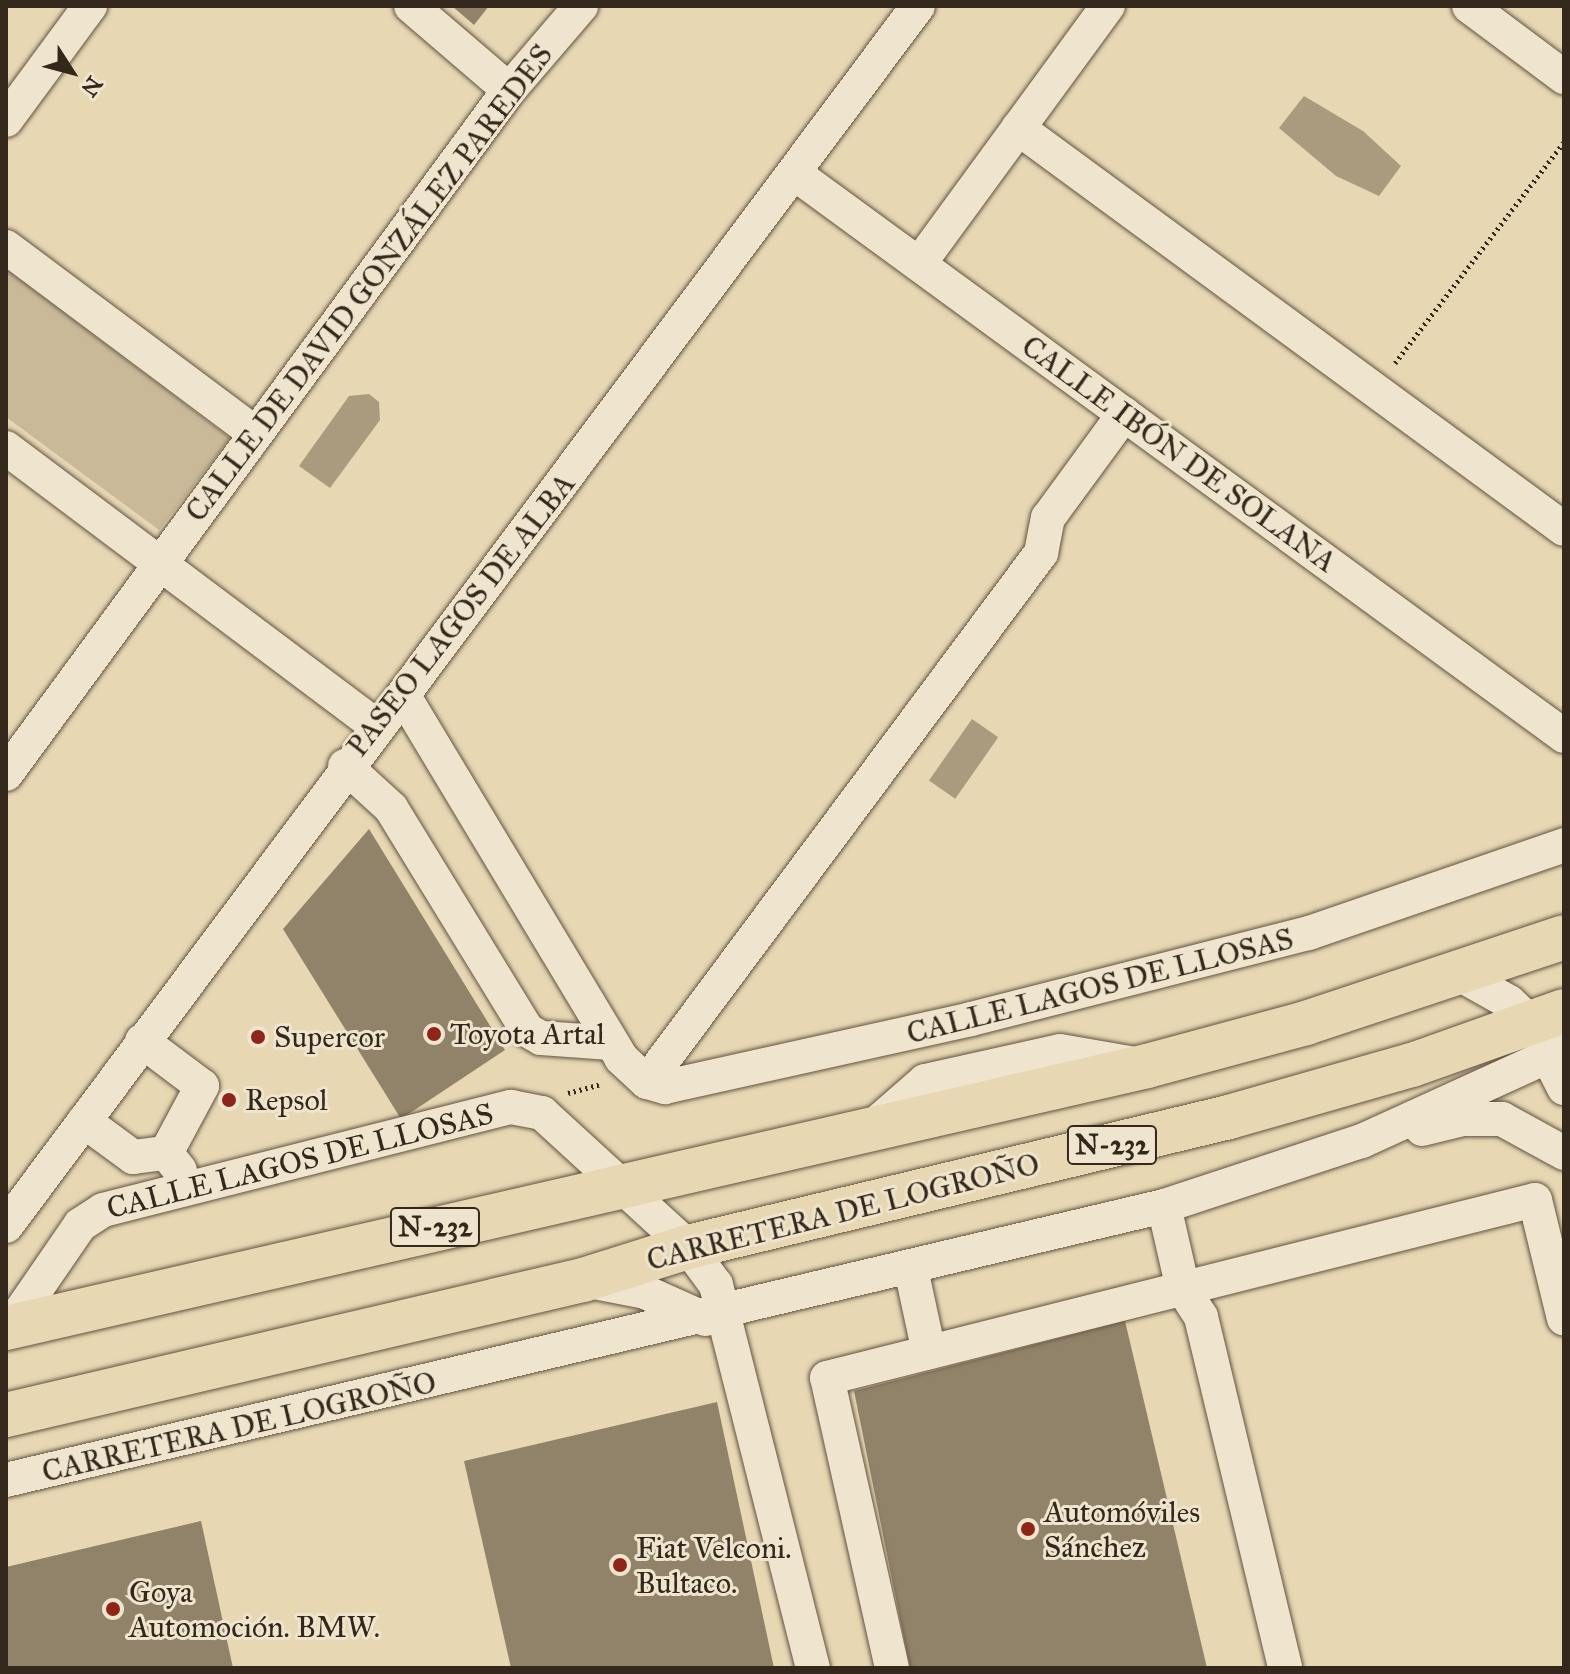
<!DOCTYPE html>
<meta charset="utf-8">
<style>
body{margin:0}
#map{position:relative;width:1570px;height:1674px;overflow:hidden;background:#e7d7b3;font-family:"IM FELL Great Primer",serif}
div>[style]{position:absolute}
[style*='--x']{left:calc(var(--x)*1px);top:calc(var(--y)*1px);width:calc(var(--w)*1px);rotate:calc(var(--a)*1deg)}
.green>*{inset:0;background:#c9b999}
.water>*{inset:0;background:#aa9b7f;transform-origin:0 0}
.building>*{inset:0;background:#91836a}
.path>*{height:5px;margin-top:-2.5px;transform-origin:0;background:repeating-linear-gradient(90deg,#34271b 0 2px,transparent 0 6px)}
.roads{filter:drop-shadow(0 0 2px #615341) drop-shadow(0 0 2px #615341)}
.minor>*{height:34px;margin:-17px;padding:0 17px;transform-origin:17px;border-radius:17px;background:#efe5ce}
.highway>*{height:44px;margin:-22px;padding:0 22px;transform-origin:22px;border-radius:22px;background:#e7d7b3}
.dots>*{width:22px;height:22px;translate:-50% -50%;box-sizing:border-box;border:4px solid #efe5ce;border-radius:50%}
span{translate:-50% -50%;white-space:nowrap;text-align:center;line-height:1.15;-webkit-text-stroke:6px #efe5ce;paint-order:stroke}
.shield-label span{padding:2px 6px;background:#efe5ce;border:2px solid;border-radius:6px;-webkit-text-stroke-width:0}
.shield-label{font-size:28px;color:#34271b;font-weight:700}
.street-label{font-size:30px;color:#34271b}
.poi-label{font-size:30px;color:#34271b}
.left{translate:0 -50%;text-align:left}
.frame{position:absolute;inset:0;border:8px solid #34271b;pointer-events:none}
.north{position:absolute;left:32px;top:32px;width:80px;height:80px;-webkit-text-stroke:6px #efe5ce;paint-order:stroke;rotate:126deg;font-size:22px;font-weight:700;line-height:32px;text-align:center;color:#34271b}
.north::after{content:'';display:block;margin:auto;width:28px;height:36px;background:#34271b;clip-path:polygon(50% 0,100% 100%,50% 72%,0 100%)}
</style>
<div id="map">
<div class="green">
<i style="clip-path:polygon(6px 269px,230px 438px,159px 530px,6px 417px)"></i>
</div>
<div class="water">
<i style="clip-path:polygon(1304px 96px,1363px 131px,1401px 166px,1379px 196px,1336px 176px,1279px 128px)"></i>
<i style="clip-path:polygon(369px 394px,379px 402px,380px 420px,330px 488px,299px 466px,349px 396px)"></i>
<i style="left:972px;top:719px;width:32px;height:75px;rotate:35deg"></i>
</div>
<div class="building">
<i style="clip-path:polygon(452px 6px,489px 6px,474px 25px)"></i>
<i style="clip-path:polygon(369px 829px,505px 1050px,401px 1119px,283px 929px)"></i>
<i style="clip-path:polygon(1125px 1321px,1207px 1668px,910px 1668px,854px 1391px)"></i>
<i style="clip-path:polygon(717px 1402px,774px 1668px,511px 1668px,464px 1461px)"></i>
<i style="clip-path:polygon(201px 1521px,233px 1668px,6px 1668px,6px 1567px)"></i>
</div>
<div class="path">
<i style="--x:1395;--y:363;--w:278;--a:-52.6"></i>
<i style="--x:568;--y:1093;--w:34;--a:-15"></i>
</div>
<div class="roads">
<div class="minor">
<i style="--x:411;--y:6;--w:129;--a:40.6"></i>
<i style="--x:1469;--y:6;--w:119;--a:36.8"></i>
<i style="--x:6;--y:120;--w:142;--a:-53.6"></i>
<i style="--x:1018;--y:128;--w:677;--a:36.29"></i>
<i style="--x:794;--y:173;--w:954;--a:36.17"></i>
<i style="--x:6;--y:247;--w:311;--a:36.8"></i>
<i style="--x:919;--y:264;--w:320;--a:-53.8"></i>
<i style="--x:6;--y:448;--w:465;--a:36.9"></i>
<i style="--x:405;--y:698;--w:420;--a:59"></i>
<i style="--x:621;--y:1058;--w:35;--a:43"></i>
<i style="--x:647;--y:1082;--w:19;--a:16"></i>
<i style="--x:665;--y:1087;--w:313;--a:-12.5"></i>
<i style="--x:971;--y:1019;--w:349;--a:-14.3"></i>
<i style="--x:1309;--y:933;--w:270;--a:-19"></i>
<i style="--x:345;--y:766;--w:62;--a:42.4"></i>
<i style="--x:391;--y:808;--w:260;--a:58.5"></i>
<i style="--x:527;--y:1030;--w:16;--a:30"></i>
<i style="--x:541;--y:1038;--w:70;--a:4.1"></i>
<i style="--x:6;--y:774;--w:849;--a:-53.67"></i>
<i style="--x:509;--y:90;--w:111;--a:-49.4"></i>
<i style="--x:1459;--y:974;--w:57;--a:29.2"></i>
<i style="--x:1509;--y:1002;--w:30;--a:44"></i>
<i style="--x:1531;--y:1023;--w:73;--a:63.1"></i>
<i style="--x:142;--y:1041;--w:75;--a:36.9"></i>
<i style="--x:202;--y:1086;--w:76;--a:118.2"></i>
<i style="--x:647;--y:1082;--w:660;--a:-53.32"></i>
<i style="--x:1041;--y:553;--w:36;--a:-79"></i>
<i style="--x:1048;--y:518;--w:129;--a:-53.8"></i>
<i style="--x:84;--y:1121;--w:61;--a:36.3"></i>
<i style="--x:133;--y:1157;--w:33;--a:-7"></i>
<i style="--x:166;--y:1153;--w:22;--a:51"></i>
<i style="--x:870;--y:1129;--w:73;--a:-41.1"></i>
<i style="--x:925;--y:1081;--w:138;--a:-12.5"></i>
<i style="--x:1060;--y:1051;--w:76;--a:9.8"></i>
<i style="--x:1422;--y:1129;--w:42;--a:-13.7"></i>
<i style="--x:1463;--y:1119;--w:39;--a:0"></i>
<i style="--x:1502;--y:1119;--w:71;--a:28.7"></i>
<i style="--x:1164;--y:1206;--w:85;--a:77.1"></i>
<i style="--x:1183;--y:1289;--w:33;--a:57"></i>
<i style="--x:1201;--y:1317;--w:361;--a:76.5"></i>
<i style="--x:6;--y:1226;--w:1523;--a:-53.22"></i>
<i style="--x:911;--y:1269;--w:85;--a:77.8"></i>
<i style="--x:584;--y:1280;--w:62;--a:11.1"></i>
<i style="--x:645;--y:1292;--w:66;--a:24.2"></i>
<i style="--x:10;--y:1327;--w:124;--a:-55.5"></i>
<i style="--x:80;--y:1225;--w:27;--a:-33"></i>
<i style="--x:103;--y:1210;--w:421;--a:-14.2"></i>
<i style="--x:511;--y:1107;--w:32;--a:11"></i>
<i style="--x:542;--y:1113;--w:198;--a:42.5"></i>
<i style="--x:688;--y:1247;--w:47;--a:53.6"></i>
<i style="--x:716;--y:1285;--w:395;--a:75.8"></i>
<i style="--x:6;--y:1480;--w:1190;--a:-13.31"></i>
<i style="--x:1164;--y:1206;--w:208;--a:-18.2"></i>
<i style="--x:1362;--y:1141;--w:222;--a:-24.5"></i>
<i style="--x:892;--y:1668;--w:297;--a:-102.6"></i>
<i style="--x:827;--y:1378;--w:730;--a:-14.11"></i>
<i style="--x:1535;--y:1200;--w:122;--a:76.3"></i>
</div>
<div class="highway">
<i style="--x:6;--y:1328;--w:1171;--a:-12.93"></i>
<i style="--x:1147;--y:1066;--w:165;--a:-15.1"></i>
<i style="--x:1306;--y:1023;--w:272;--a:-18.4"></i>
<i style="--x:6;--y:1415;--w:593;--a:-13.17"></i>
<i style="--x:583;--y:1280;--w:110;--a:-17.4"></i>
<i style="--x:688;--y:1247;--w:556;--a:-13.51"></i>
<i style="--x:1229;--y:1117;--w:190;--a:-15.9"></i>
<i style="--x:1412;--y:1065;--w:161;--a:-19.6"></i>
</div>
</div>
<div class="dots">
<i style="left:434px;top:1034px;background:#8f2418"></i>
<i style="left:258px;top:1037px;background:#8f2418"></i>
<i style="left:229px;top:1100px;background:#8f2418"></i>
<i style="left:1028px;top:1529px;background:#8f2418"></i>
<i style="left:620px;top:1565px;background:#8f2418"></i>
<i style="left:113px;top:1609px;background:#8f2418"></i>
</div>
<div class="shield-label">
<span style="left:1112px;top:1145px">N-232</span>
<span style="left:435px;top:1227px">N-232</span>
</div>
<div class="street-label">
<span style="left:369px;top:283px;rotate:-53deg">CALLE DE DAVID GONZÁLEZ PAREDES</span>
<span style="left:1179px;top:454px;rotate:36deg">CALLE IBÓN DE SOLANA</span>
<span style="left:461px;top:615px;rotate:-52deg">PASEO LAGOS DE ALBA</span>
<span style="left:1100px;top:986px;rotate:-14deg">CALLE LAGOS DE LLOSAS</span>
<span style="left:300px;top:1161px;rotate:-14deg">CALLE LAGOS DE LLOSAS</span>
<span style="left:843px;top:1212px;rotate:-14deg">CARRETERA DE LOGROÑO</span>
<span style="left:239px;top:1427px;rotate:-13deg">CARRETERA DE LOGROÑO</span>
</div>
<div class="poi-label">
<span class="left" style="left:450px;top:1034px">Toyota Artal</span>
<span class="left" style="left:274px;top:1037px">Supercor</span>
<span class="left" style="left:245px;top:1100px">Repsol</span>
<span class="left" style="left:1044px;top:1529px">Automóviles<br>Sánchez</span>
<span class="left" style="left:636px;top:1565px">Fiat Velconi.<br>Bultaco.</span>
<span class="left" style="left:129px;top:1609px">Goya<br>Automoción. BMW.</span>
</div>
<div class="frame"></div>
<div class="north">N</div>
</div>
